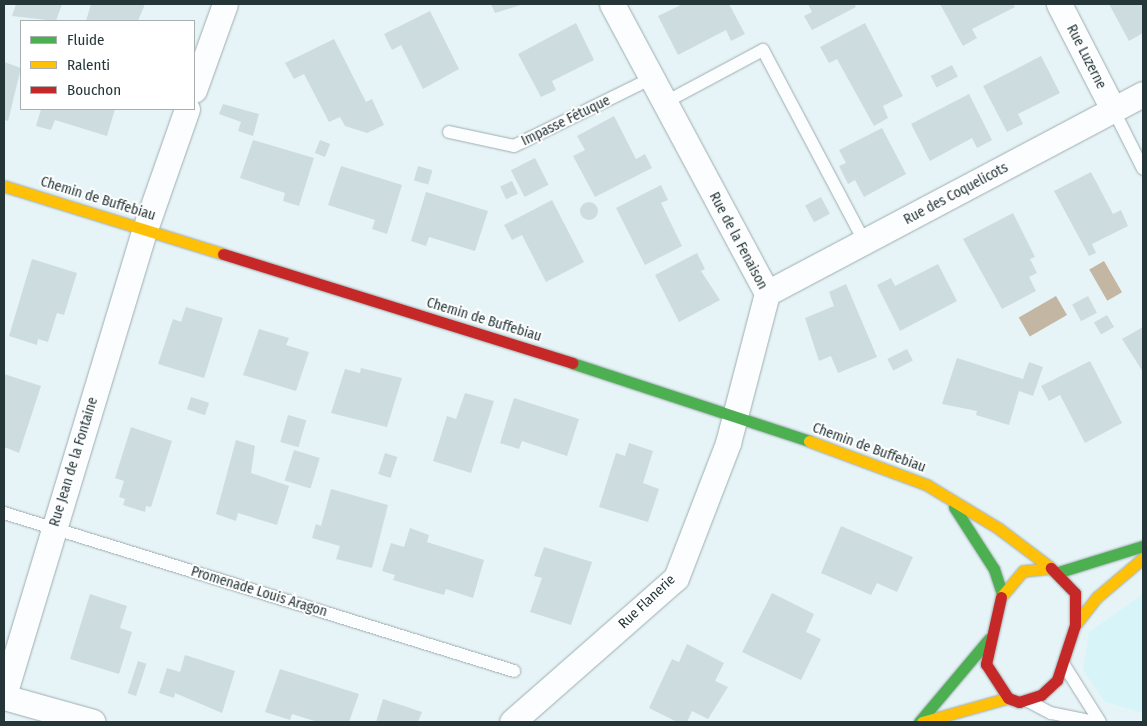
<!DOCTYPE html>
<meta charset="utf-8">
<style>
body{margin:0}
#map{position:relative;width:1147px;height:726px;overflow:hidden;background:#e6f4f7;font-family:"Fira Sans Condensed",sans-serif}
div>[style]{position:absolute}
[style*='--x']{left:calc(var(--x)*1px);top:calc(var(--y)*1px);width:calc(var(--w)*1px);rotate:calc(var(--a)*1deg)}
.built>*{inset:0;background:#d7f5f9}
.water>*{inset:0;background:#c3b6a3;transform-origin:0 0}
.building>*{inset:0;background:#cddcde;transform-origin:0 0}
.round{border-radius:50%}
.roads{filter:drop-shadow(0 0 1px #9fadb0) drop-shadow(0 0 1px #9fadb0)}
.lane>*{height:12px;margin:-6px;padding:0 6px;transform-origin:6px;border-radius:6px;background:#fbfdfe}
.street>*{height:25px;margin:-12.5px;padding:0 12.5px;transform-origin:12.5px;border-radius:12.5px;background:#fbfdfe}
.fast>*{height:11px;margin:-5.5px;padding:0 5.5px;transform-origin:5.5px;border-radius:5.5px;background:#4caf50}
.slow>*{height:11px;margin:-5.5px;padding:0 5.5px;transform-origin:5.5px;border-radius:5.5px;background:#ffc107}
.jam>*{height:11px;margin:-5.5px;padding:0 5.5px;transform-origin:5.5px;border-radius:5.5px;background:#c62828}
span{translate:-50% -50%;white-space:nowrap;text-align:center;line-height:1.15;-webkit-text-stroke:4px #fff;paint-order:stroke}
.street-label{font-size:14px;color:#253639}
.frame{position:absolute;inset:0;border:5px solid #253639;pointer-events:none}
.legend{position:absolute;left:20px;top:20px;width:175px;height:90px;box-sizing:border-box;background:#fff;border:1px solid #a8afb0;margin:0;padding:6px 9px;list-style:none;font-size:15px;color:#253639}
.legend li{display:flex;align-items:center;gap:10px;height:25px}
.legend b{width:25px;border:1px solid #a8afb0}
</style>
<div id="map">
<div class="built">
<i style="clip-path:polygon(1143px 594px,1143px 713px,1105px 702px,1083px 670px,1089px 632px)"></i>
</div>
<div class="water">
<i style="left:1104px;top:261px;width:36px;height:17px;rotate:60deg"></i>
<i style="left:1056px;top:296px;width:22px;height:43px;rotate:60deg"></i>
</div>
<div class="building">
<i style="clip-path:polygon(16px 4px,62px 4px,56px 21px,12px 16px)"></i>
<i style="clip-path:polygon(91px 4px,145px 4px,138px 21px,86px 21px)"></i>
<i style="clip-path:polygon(491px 4px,524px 4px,495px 13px)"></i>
<i style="clip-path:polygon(683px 4px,729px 4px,745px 34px,731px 41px,726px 30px,678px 55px,658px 16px)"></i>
<i style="clip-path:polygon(808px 4px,854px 4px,856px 7px,812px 30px,804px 16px,812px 12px)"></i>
<i style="clip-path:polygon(940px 4px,1013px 4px,1015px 7px,972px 29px,977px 38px,963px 46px)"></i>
<i style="clip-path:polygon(1109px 4px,1143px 4px,1143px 33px,1129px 41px)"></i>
<i style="clip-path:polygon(430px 11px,459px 69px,423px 89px,401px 45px,392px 50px,384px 34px)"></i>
<i style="clip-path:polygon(576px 23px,594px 60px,552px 81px,556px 90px,541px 97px,518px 54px)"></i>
<i style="clip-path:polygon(865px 23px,903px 96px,883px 106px,888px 118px,874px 126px,837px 59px,829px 63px,820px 47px)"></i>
<i style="clip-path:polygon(334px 39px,366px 102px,372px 99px,384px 125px,367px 133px,345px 126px,340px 117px,329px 122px,304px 74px,294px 79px,285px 63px)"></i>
<i style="clip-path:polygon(1041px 56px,1060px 93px,1018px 114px,1023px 124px,1007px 132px,983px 86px)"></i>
<i style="clip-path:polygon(4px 62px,21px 68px,8px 121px,4px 120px)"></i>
<i style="left:952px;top:65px;width:13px;height:24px;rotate:63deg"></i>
<i style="clip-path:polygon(969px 94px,992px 140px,977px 148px,972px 138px,930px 161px,911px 124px)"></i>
<i style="clip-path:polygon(223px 104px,259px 114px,253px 136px,238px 131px,241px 122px,219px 114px)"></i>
<i style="clip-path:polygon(41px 109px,115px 109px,107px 136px,55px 120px,51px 130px,36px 126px)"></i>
<i style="clip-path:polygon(614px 116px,636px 159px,645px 154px,652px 168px,595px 197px,573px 156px,585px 150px,577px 136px)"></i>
<i style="clip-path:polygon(882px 128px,906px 174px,864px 197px,855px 180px,848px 184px,839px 166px,846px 163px,839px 150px)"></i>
<i style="clip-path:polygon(253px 140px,314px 158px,299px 206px,283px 201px,285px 193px,240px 178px)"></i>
<i style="left:320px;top:140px;width:11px;height:14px;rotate:22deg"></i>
<i style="left:535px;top:158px;width:30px;height:27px;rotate:63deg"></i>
<i style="clip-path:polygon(341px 166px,402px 185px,387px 234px,372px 229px,375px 220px,328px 205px)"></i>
<i style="left:418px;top:166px;width:15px;height:15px;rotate:16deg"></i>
<i style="clip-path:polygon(1091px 172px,1113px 214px,1121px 210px,1128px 226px,1092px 244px,1096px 253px,1089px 256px,1054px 191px)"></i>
<i style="left:512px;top:181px;width:14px;height:13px;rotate:65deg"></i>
<i style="clip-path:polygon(661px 185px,668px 200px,661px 203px,682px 246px,645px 265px,616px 208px)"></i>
<i style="clip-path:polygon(426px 192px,488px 211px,475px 251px,429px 237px,426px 246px,411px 241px)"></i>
<i style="left:821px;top:197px;width:19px;height:18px;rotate:62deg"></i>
<i style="clip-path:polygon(552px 200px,584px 262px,546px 282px,522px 235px,512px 240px,504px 225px)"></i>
<i class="round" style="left:580px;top:202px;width:18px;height:18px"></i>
<i style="clip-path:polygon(1013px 213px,1035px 257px,1030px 259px,1037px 273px,1029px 277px,1036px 291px,1002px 309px,963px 239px)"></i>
<i style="clip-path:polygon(697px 253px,705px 269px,701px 271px,720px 300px,679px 322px,655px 275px)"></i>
<i style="clip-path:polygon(32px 259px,77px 273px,64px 315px,57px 313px,48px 342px,38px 339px,37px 345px,9px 336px)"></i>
<i style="clip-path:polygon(938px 264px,957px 301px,900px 331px,877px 285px,891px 278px,895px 286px)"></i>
<i style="clip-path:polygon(846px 284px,877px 357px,838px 373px,831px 356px,819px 361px,805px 318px,834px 306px,829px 292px)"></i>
<i style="left:1088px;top:296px;width:19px;height:18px;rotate:62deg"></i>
<i style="clip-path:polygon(186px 307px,223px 318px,204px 378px,158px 364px,173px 319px,181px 322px)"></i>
<i style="left:1107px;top:315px;width:14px;height:15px;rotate:60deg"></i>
<i style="clip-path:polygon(1143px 327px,1143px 372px,1122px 339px)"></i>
<i style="clip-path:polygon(259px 329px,289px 338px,286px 345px,309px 352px,296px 391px,243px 375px)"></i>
<i style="left:907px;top:349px;width:13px;height:22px;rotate:63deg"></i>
<i style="clip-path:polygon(957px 358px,1023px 379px,1029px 362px,1043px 367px,1033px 396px,1019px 391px,1009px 425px,976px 415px,977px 411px,942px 404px)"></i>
<i style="clip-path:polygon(1090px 361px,1122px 423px,1085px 443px,1060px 395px,1049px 401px,1041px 386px)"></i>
<i style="clip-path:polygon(361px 368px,402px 378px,387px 427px,331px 413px,345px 369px,360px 373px)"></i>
<i style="clip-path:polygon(4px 374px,41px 386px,19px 453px,4px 447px)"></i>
<i style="clip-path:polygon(465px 393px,494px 401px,471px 473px,433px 461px,447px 416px,456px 419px)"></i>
<i style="left:191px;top:397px;width:19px;height:13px;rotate:18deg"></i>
<i style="clip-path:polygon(514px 398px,579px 419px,567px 456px,522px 441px,519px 449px,500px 443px)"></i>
<i style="left:288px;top:415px;width:19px;height:28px;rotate:16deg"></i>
<i style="clip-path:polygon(131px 427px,172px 441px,151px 507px,146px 506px,145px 512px,123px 505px,125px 499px,119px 497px,124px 481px,115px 478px)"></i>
<i style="clip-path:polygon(236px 440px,255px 446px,251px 473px,289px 486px,277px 525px,238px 513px,236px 521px,216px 514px)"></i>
<i style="clip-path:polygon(629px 443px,653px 451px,643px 483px,659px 489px,648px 522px,599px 507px,616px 453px,625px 456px)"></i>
<i style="left:294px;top:450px;width:27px;height:32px;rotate:17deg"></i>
<i style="left:385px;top:453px;width:13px;height:22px;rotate:18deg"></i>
<i style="clip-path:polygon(331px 489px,388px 505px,372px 568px,336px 559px,340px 546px,312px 538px,316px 524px,321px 526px)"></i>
<i style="clip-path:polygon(841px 526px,913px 557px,897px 592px,877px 583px,871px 595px,821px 573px)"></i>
<i style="clip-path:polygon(410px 528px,429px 535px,427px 542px,484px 560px,473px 598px,446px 589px,444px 595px,393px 580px,395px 575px,382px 571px,391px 543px,404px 547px)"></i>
<i style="clip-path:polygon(544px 547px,592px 562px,571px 625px,530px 612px,542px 578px,534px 576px)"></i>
<i style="clip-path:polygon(772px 593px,814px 614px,806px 632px,821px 639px,801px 680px,742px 652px)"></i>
<i style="clip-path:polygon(90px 594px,127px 606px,120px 628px,132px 632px,119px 674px,70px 659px)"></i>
<i style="clip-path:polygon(687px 644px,724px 663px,715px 681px,728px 687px,708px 719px,692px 711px,687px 722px,677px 722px,649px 708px,672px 659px,679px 662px)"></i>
<i style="clip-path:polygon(185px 655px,235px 671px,222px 713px,175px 693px,174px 698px,159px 693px,167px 668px,180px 672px)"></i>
<i style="left:138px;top:661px;width:9px;height:34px;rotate:18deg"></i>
<i style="clip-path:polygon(280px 669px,359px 694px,349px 722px,318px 722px,292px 714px,290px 720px,265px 712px)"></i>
<i style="clip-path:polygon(383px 699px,422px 712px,418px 722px,376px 722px)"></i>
</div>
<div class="roads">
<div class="lane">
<i style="--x:664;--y:103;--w:112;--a:-28.2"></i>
<i style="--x:763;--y:50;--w:218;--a:62.1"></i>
<i style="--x:1113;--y:109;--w:67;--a:63.4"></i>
<i style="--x:449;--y:132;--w:66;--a:12.2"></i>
<i style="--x:514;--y:146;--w:152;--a:-26.2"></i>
<i style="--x:4;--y:513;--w:534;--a:17.21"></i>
<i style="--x:1064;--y:665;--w:67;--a:57.7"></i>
<i style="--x:1028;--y:701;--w:26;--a:28"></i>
<i style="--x:1051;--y:713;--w:44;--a:11.8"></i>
</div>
<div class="street">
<i style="--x:1059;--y:4;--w:118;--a:62.8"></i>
<i style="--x:194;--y:90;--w:91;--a:-70.2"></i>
<i style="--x:767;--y:293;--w:425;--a:-27.9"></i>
<i style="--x:4;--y:695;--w:487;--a:-73.2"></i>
<i style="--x:145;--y:229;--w:127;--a:-70.7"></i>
<i style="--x:4;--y:697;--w:92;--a:15.7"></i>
<i style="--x:512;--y:722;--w:218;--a:-41.3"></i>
<i style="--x:676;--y:578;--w:145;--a:-68.9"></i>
<i style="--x:728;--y:443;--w:155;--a:-75.4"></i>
<i style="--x:767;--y:293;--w:328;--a:-118.2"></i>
</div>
<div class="fast">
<i style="--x:572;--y:363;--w:250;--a:18.2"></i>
<i style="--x:954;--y:507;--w:74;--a:57.2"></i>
<i style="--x:994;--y:569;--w:26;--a:72"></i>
<i style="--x:1059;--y:572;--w:88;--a:-17.2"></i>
<i style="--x:919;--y:722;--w:109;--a:-49.9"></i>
</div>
<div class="slow">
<i style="--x:4;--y:186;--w:229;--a:17.2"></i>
<i style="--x:809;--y:441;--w:126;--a:20.4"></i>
<i style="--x:927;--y:485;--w:83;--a:31.2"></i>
<i style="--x:998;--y:528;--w:66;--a:37"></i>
<i style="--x:1001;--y:597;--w:34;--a:-50"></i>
<i style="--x:1023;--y:571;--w:28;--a:-6"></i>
<i style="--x:1075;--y:625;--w:36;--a:-52"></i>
<i style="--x:1097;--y:597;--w:60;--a:-40.3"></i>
<i style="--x:922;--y:722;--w:89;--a:-15.6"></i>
</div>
<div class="jam">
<i style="--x:223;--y:254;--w:366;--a:17.3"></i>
<i style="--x:1001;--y:597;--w:69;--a:102.6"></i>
<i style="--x:986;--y:664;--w:40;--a:57.1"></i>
<i style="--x:1008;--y:698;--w:12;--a:20"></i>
<i style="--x:1019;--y:702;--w:23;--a:-18"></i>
<i style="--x:1041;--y:695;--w:22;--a:-43"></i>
<i style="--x:1057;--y:680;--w:58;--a:-71.9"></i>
<i style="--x:1075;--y:625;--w:32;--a:-90"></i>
<i style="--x:1075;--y:593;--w:35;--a:-134"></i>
</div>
</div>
<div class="street-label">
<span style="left:1086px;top:57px;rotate:63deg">Rue Luzerne</span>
<span style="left:566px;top:121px;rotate:-26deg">Impasse Fétuque</span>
<span style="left:956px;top:194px;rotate:-28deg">Rue des Coquelicots</span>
<span style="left:98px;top:199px;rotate:17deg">Chemin de Buffebiau</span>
<span style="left:738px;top:241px;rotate:62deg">Rue de la Fenaison</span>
<span style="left:484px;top:320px;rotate:17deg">Chemin de Buffebiau</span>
<span style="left:869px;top:448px;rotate:20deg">Chemin de Buffebiau</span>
<span style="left:74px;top:462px;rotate:-73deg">Rue Jean de la Fontaine</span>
<span style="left:259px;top:592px;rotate:17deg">Promenade Louis Aragon</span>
<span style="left:647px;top:602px;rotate:-43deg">Rue Flanerie</span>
</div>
<div class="frame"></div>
<ul class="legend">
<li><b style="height:6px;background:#4caf50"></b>Fluide</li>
<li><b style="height:6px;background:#ffc107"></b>Ralenti</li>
<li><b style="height:6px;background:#c62828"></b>Bouchon</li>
</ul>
</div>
